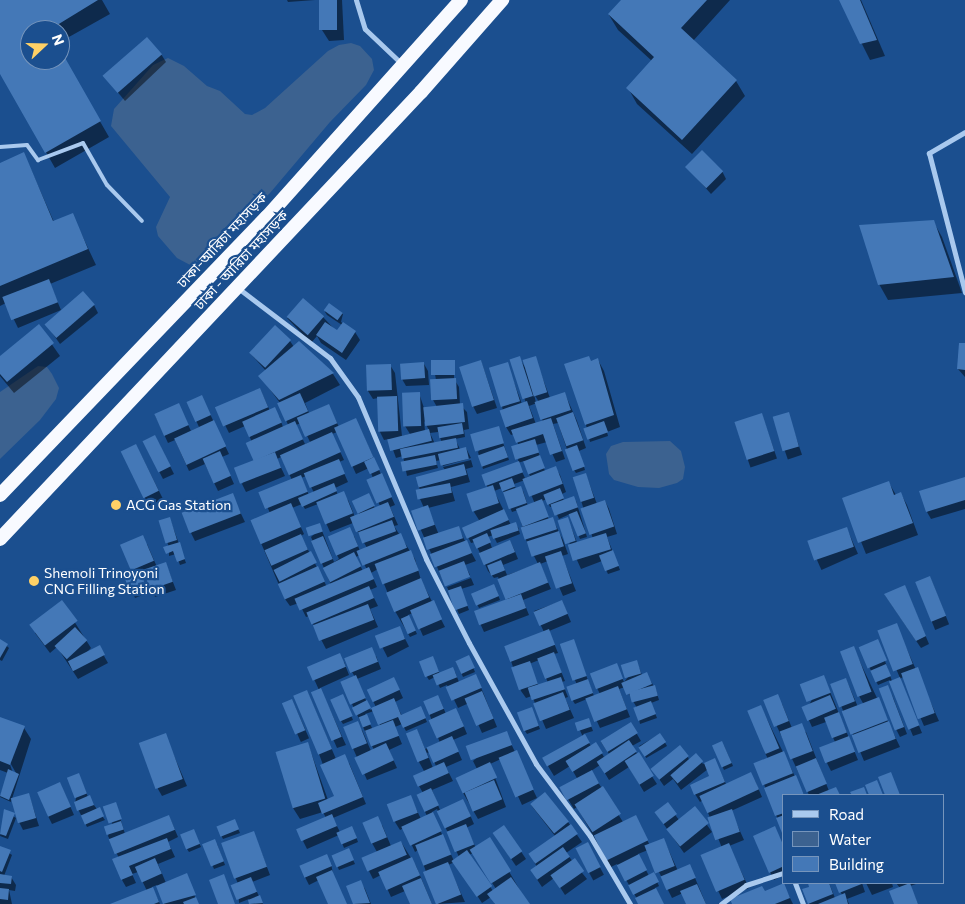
<!DOCTYPE html>
<meta charset="utf-8">
<style>
body{margin:0}
#map{position:relative;width:965px;height:904px;overflow:hidden;background:#1b4f8f;font-family:Commissioner,"Noto Sans Bengali",sans-serif}
div>[style]{position:absolute}
[style*='--x']{left:calc(var(--x)*1px);top:calc(var(--y)*1px);width:calc(var(--w)*1px);rotate:calc(var(--a)*1deg)}
.water>*{inset:0;background:#3c6290}
.shadow>*{inset:0;background:#0007;transform-origin:0 0}
.building>*{inset:0;background:#4478b7;transform-origin:0 0}
.service>*{height:4px;margin:-2px;padding:0 2px;transform-origin:2px;border-radius:2px;background:#a9c9ee}
.minor>*{height:5px;margin:-2.5px;padding:0 2.5px;transform-origin:2.5px;border-radius:2.5px;background:#a9c9ee}
.trunk>*{height:14px;margin:-7px;padding:0 7px;transform-origin:7px;border-radius:7px;background:#f8faff}
.dots>*{width:14px;height:14px;translate:-50% -50%;box-sizing:border-box;border:2px solid #1b4f8f;border-radius:50%}
span{translate:-50% -50%;white-space:nowrap;text-align:center;line-height:1.15;-webkit-text-stroke:4.5px #1b4f8f;paint-order:stroke}
.street-label{font-size:14px;color:#fff}
.poi-label{font-size:14px;color:#fff}
.left{translate:0 -50%;text-align:left}
.legend{position:absolute;left:782px;top:794px;width:162px;height:90px;box-sizing:border-box;background:#1b4f8f;border:1px solid #7695bc;margin:0;padding:6px 9px;list-style:none;font-size:15px;color:#fff}
.legend li{display:flex;align-items:center;gap:10px;height:25px}
.legend b{width:25px;border:1px solid #7695bc}
.north{position:absolute;left:20px;top:20px;width:50px;height:50px;box-sizing:border-box;background:#1b4f8f;border:1px solid #7695bc;border-radius:50%;rotate:69deg;font-size:14px;font-weight:700;line-height:20px;text-align:center;color:#fff}
.north::after{content:'';display:block;margin:auto;width:18px;height:22px;background:#ffd166;clip-path:polygon(50% 0,100% 100%,50% 72%,0 100%)}
</style>
<div id="map">
<div class="water">
<i style="clip-path:polygon(351px 43px,360px 46px,372px 59px,374px 70px,366px 85px,330px 122px,270px 193px,207px 254px,192px 266px,177px 258px,158px 236px,156px 227px,170px 197px,111px 126px,114px 109px,153px 65px,168px 58px,184px 66px,207px 86px,220px 91px,245px 114px,252px 115px,265px 108px,328px 51px,339px 45px)"></i>
<i style="clip-path:polygon(38px 366px,47px 367px,52px 374px,59px 388px,56px 399px,40px 420px,0 459px,0 392px)"></i>
<i style="clip-path:polygon(670px 441px,681px 451px,685px 467px,683px 479px,677px 483px,659px 488px,638px 487px,614px 480px,609px 474px,606px 454px,611px 446px,623px 442px)"></i>
</div>
<div class="shadow">
<i style="clip-path:polygon(0 0,102px 0,110px 14px,60px 42px,60px 30px,30px 30px,30px 60px,60px 60px,60px 52px,109px 137px,55px 168px,0 71px)"></i>
<i style="clip-path:polygon(287px 0,315px 0,288px 2px)"></i>
<i style="clip-path:polygon(320px 0,342px 0,344px 40px,329px 41px,322px 30px)"></i>
<i style="clip-path:polygon(623px 0,730px 0,693px 41px,736px 81px,745px 96px,692px 154px,637px 104px,628px 88px,652px 61px,618px 30px,609px 15px)"></i>
<i style="clip-path:polygon(840px 0,861px 0,885px 56px,870px 60px)"></i>
<i style="clip-path:polygon(161px 54px,166px 62px,125px 101px,106px 78px)"></i>
<i style="clip-path:polygon(24px 154px,54px 222px,72px 214px,96px 265px,50px 284px,61px 310px,18px 328px,6px 303px,0 306px,0 164px)"></i>
<i style="clip-path:polygon(687px 167px,722px 171px,726px 179px,711px 194px)"></i>
<i style="clip-path:polygon(933px 221px,942px 237px,962px 293px,888px 300px,879px 284px)"></i>
<i style="clip-path:polygon(94px 305px,98px 313px,60px 344px,46px 324px)"></i>
<i style="clip-path:polygon(329px 305px,343px 314px,341px 322px,355px 332px,360px 340px,346px 360px,321px 343px,317px 336px,311px 343px,287px 318px,323px 317px,337px 332px,342px 325px,327px 315px,325px 312px)"></i>
<i style="clip-path:polygon(39px 326px,60px 356px,14px 393px,0 376px,0 357px)"></i>
<i style="clip-path:polygon(evenodd,290px 341px,294px 347px,299px 343px,333px 374px,340px 385px,305px 403px,309px 413px,328px 405px,339px 427px,360px 428px,395px 505px,390px 507px,398px 525px,394px 526px,415px 559px,421px 580px,445px 627px,423px 636px,413px 613px,408px 615px,417px 634px,410px 637px,395px 611px,378px 569px,371px 573px,377px 587px,370px 590px,378px 606px,370px 609px,378px 627px,326px 649px,309px 616px,306px 617px,299px 603px,290px 606px,285px 599px,261px 543px,270px 513px,261px 493px,292px 480px,281px 457px,277px 459px,285px 476px,246px 492px,242px 484px,255px 462px,251px 440px,245px 426px,229px 433px,225px 425px,260px 389px,270px 411px,279px 416px,283px 427px,288px 425px,280px 403px,260px 376px,266px 371px,250px 353px,290px 341px,301px 423px,310px 442px,305px 444px,296px 425px,301px 423px,290px 341px,337px 432px,356px 474px,369px 468px,373px 478px,369px 480px,380px 506px,375px 509px,371px 498px,353px 501px,360px 515px,355px 517px,348px 500px,338px 495px,335px 488px,348px 482px,339px 462px,344px 460px,332px 434px,337px 432px,290px 341px,306px 476px,314px 493px,309px 495px,301px 478px,306px 476px,290px 341px,302px 504px,305px 509px,318px 504px,330px 532px,353px 523px,367px 548px,360px 551px,354px 536px,337px 555px,339px 559px,334px 562px,321px 528px,311px 537px,331px 585px,327px 587px,301px 536px,304px 534px,292px 508px,302px 504px,290px 341px,360px 555px,367px 570px,363px 571px,356px 557px,360px 555px)"></i>
<i style="clip-path:polygon(965px 344px,965px 377px,958px 369px)"></i>
<i style="clip-path:polygon(evenodd,519px 358px,525px 367px,535px 358px,550px 398px,565px 394px,577px 421px,586px 448px,579px 451px,585px 470px,576px 473px,574px 470px,558px 423px,553px 424px,565px 459px,556px 462px,547px 442px,536px 445px,545px 471px,555px 467px,560px 475px,566px 492px,562px 494px,564px 501px,576px 501px,587px 537px,580px 539px,570px 514px,559px 519px,553px 506px,550px 507px,547px 499px,542px 501px,550px 523px,552px 518px,563px 540px,568px 554px,562px 556px,576px 591px,563px 596px,548px 561px,540px 564px,551px 589px,523px 600px,529px 615px,484px 632px,475px 612px,507px 600px,498px 577px,494px 578px,488px 571px,475px 542px,471px 543px,467px 535px,479px 520px,474px 512px,488px 488px,486px 484px,518px 463px,519px 446px,514px 434px,511px 435px,506px 427px,502px 406px,507px 364px,522px 404px,526px 403px,511px 360px,519px 358px,534px 394px,539px 402px,536px 403px,534px 394px,519px 358px,537px 403px,543px 422px,536px 424px,529px 406px,537px 403px,519px 358px,524px 461px,530px 476px,525px 478px,518px 463px,524px 461px,519px 358px,525px 480px,535px 504px,528px 506px,523px 491px,516px 489px,514px 484px,525px 480px,519px 358px,502px 488px,512px 512px,518px 510px,526px 540px,538px 564px,507px 575px,503px 565px,518px 559px,514px 549px,510px 541px,492px 548px,488px 537px,493px 535px,497px 543px,520px 534px,518px 527px,511px 525px,494px 491px,502px 488px)"></i>
<i style="clip-path:polygon(598px 360px,604px 371px,620px 427px,607px 432px,608px 436px,590px 442px,586px 425px,591px 362px)"></i>
<i style="clip-path:polygon(evenodd,454px 361px,454px 379px,459px 387px,460px 405px,467px 412px,469px 429px,464px 430px,465px 437px,455px 439px,460px 449px,466px 448px,471px 458px,443px 466px,441px 460px,436px 461px,438px 468px,407px 476px,403px 456px,396px 458px,389px 439px,384px 440px,380px 432px,378px 398px,373px 399px,368px 391px,367px 366px,390px 365px,395px 373px,402px 436px,410px 434px,405px 426px,419px 393px,424px 408px,437px 407px,433px 400px,432px 381px,436px 380px,433px 362px,454px 361px,424px 421px,429px 430px,425px 431px,424px 421px,454px 361px,438px 432px,442px 443px,435px 444px,430px 433px,438px 432px)"></i>
<i style="clip-path:polygon(481px 361px,497px 408px,477px 414px,473px 406px)"></i>
<i style="clip-path:polygon(424px 364px,428px 371px,429px 385px,406px 386px,402px 379px)"></i>
<i style="clip-path:polygon(202px 397px,229px 454px,222px 457px,234px 484px,218px 491px,205px 464px,189px 471px,175px 440px,168px 443px,155px 415px,179px 405px,191px 431px,199px 427px,188px 403px)"></i>
<i style="left:788px;top:414px;width:43px;height:15px;rotate:71deg"></i>
<i style="left:762px;top:415px;width:46px;height:28px;rotate:71deg"></i>
<i style="clip-path:polygon(498px 428px,509px 460px,483px 469px,478px 452px)"></i>
<i style="clip-path:polygon(144px 442px,159px 444px,174px 474px,163px 479px)"></i>
<i style="clip-path:polygon(140px 453px,163px 499px,149px 506px,145px 498px)"></i>
<i style="clip-path:polygon(471px 460px,473px 467px,466px 469px,470px 482px,451px 487px,455px 501px,428px 508px,439px 535px,458px 528px,476px 561px,465px 565px,470px 575px,445px 585px,413px 512px,424px 508px,417px 492px,421px 491px,418px 486px,445px 470px,443px 467px)"></i>
<i style="clip-path:polygon(586px 475px,597px 504px,605px 501px,609px 509px,617px 534px,607px 537px,620px 570px,608px 574px,602px 561px,581px 569px,560px 522px,569px 522px,578px 545px,593px 539px,574px 478px)"></i>
<i style="clip-path:polygon(965px 478px,965px 509px,931px 519px,927px 512px)"></i>
<i style="clip-path:polygon(889px 483px,896px 495px,901px 494px,907px 505px,918px 535px,866px 554px,844px 499px)"></i>
<i style="clip-path:polygon(232px 495px,245px 522px,195px 541px,191px 533px)"></i>
<i style="clip-path:polygon(160px 522px,171px 522px,186px 563px,180px 565px,176px 554px,169px 556px,169px 547px)"></i>
<i style="left:847px;top:529px;width:27px;height:40px;rotate:66deg"></i>
<i style="clip-path:polygon(147px 544px,157px 567px,166px 564px,176px 590px,155px 597px,145px 574px,141px 576px,148px 593px,135px 598px,126px 577px,134px 573px,132px 570px)"></i>
<i style="left:930px;top:577px;width:51px;height:15px;rotate:68deg"></i>
<i style="clip-path:polygon(471px 578px,474px 585px,461px 589px,469px 610px,459px 614px,447px 587px)"></i>
<i style="clip-path:polygon(905px 587px,929px 644px,921px 648px,885px 595px)"></i>
<i style="clip-path:polygon(496px 589px,500px 600px,479px 608px,477px 604px)"></i>
<i style="clip-path:polygon(evenodd,562px 601px,571px 622px,549px 631px,558px 653px,554px 654px,565px 681px,562px 682px,568px 697px,565px 698px,574px 718px,546px 729px,532px 696px,526px 698px,521px 691px,511px 661px,544px 632px,534px 611px,562px 601px,539px 660px,548px 683px,539px 687px,529px 664px,539px 660px)"></i>
<i style="clip-path:polygon(62px 602px,91px 648px,85px 654px,99px 647px,108px 663px,78px 679px,57px 647px,50px 653px,35px 633px)"></i>
<i style="clip-path:polygon(896px 625px,939px 721px,924px 726px,903px 677px,900px 679px,922px 733px,913px 736px,890px 680px,878px 685px,860px 648px,878px 641px,892px 681px,900px 678px,880px 631px)"></i>
<i style="left:399px;top:627px;width:22px;height:24px;rotate:63deg"></i>
<i style="clip-path:polygon(0 640px,9px 648px,2px 661px,0 660px)"></i>
<i style="clip-path:polygon(573px 641px,594px 696px,600px 694px,597px 688px,616px 665px,624px 682px,638px 665px,642px 675px,646px 673px,656px 690px,659px 700px,651px 703px,657px 718px,640px 724px,637px 708px,625px 687px,619px 689px,630px 717px,600px 728px,587px 699px,575px 704px,573px 701px,577px 685px,561px 645px)"></i>
<i style="clip-path:polygon(853px 647px,900px 747px,864px 761px,832px 684px,846px 679px,858px 707px,864px 705px,859px 696px)"></i>
<i style="clip-path:polygon(evenodd,376px 656px,381px 669px,357px 679px,370px 710px,376px 707px,373px 701px,398px 687px,403px 698px,395px 702px,402px 716px,422px 711px,427px 722px,406px 731px,402px 724px,395px 727px,402px 744px,389px 750px,397px 768px,367px 780px,344px 728px,362px 730px,371px 751px,374px 750px,352px 704px,355px 677px,352px 672px,376px 656px,374px 711px,381px 727px,373px 730px,365px 714px,374px 711px)"></i>
<i style="clip-path:polygon(470px 660px,475px 672px,463px 677px,456px 662px)"></i>
<i style="clip-path:polygon(434px 661px,440px 674px,455px 672px,459px 682px,476px 675px,497px 727px,482px 733px,469px 703px,458px 708px,447px 685px,440px 688px,435px 677px,429px 680px,427px 677px)"></i>
<i style="clip-path:polygon(344px 662px,349px 675px,320px 688px,346px 745px,337px 748px,313px 693px,319px 690px,309px 668px)"></i>
<i style="clip-path:polygon(824px 677px,858px 760px,831px 771px,827px 763px,835px 742px,826px 722px,812px 727px,803px 707px,809px 705px)"></i>
<i style="clip-path:polygon(307px 691px,336px 759px,349px 763px,366px 804px,333px 818px,340px 832px,354px 831px,358px 842px,344px 848px,339px 835px,307px 849px,303px 841px,326px 818px,323px 812px,300px 819px,293px 808px,308px 744px,328px 800px,335px 797px,319px 754px)"></i>
<i style="clip-path:polygon(892px 695px,907px 734px,900px 737px,896px 729px)"></i>
<i style="clip-path:polygon(344px 699px,353px 720px,343px 724px,341px 721px)"></i>
<i style="left:292px;top:700px;width:42px;height:9px;rotate:66deg"></i>
<i style="clip-path:polygon(evenodd,440px 700px,446px 714px,460px 717px,467px 734px,453px 740px,462px 760px,446px 767px,453px 781px,432px 790px,440px 810px,467px 808px,474px 824px,466px 828px,476px 848px,490px 839px,528px 904px,495px 904px,491px 897px,482px 903px,455px 862px,448px 865px,465px 902px,438px 904px,418px 850px,415px 852px,404px 828px,400px 830px,395px 822px,410px 796px,421px 819px,427px 816px,417px 795px,423px 793px,419px 786px,424px 771px,419px 762px,417px 730px,425px 749px,440px 743px,425px 702px,440px 700px,430px 752px,436px 766px,433px 768px,427px 753px,430px 752px,440px 700px,437px 809px,459px 857px,454px 861px,432px 812px,437px 809px,440px 700px,473px 853px,496px 889px,493px 891px,469px 855px,473px 853px)"></i>
<i style="clip-path:polygon(765px 701px,782px 704px,792px 728px,806px 732px,829px 791px,838px 792px,839px 795px,809px 795px)"></i>
<i style="clip-path:polygon(761px 707px,804px 795px,784px 795px,784px 835px,756px 764px,768px 759px,765px 753px)"></i>
<i style="clip-path:polygon(533px 712px,540px 729px,527px 734px,525px 731px)"></i>
<i style="clip-path:polygon(evenodd,0 718px,24px 728px,31px 739px,11px 802px,0 797px,8px 773px,0 770px,0 718px,8px 759px,16px 773px,13px 773px,8px 759px)"></i>
<i style="clip-path:polygon(590px 723px,593px 731px,583px 734px,591px 746px,596px 743px,604px 757px,609px 754px,601px 742px,631px 724px,641px 741px,632px 746px,657px 784px,644px 792px,629px 767px,609px 780px,600px 765px,591px 771px,623px 822px,640px 824px,650px 846px,664px 840px,678px 871px,690px 866px,706px 904px,688px 904px,683px 893px,672px 898px,648px 850px,638px 854px,649px 876px,655px 877px,659px 886px,655px 888px,663px 904px,640px 904px,617px 864px,611px 867px,577px 807px,574px 809px,562px 789px,578px 780px,570px 766px,554px 776px,545px 761px,583px 737px,577px 724px)"></i>
<i style="clip-path:polygon(506px 733px,537px 798px,522px 805px,501px 759px,490px 764px,506px 807px,478px 819px,462px 791px,477px 769px,473px 761px)"></i>
<i style="left:660px;top:734px;width:14px;height:24px;rotate:60deg"></i>
<i style="clip-path:polygon(165px 735px,187px 786px,162px 796px,158px 789px)"></i>
<i style="clip-path:polygon(713px 746px,724px 746px,733px 766px,724px 770px)"></i>
<i style="clip-path:polygon(696px 754px,703px 764px,714px 759px,726px 784px,755px 781px,762px 797px,731px 811px,744px 840px,729px 846px,749px 888px,722px 899px,702px 856px,722px 848px,703px 800px,700px 802px,695px 794px,711px 777px,708px 769px,681px 790px,673px 779px,664px 786px,652px 769px,688px 757px,689px 760px)"></i>
<i style="clip-path:polygon(80px 778px,88px 797px,105px 820px,87px 827px,75px 803px)"></i>
<i style="clip-path:polygon(60px 783px,74px 815px,52px 824px,48px 816px)"></i>
<i style="clip-path:polygon(29px 795px,39px 826px,23px 830px,19px 822px)"></i>
<i style="clip-path:polygon(667px 804px,679px 820px,695px 808px,712px 832px,684px 853px,658px 816px)"></i>
<i style="clip-path:polygon(531px 805px,568px 822px,582px 842px,566px 853px,587px 879px,565px 895px,554px 878px,542px 887px,536px 878px,537px 867px,534px 862px,555px 836px)"></i>
<i style="clip-path:polygon(117px 807px,125px 834px,169px 816px,178px 837px,168px 842px,175px 857px,158px 864px,166px 883px,186px 875px,198px 904px,164px 904px,157px 885px,152px 887px,160px 904px,113px 904px,147px 891px,138px 872px,132px 874px,136px 883px,126px 887px,122px 880px,119px 858px,108px 836px)"></i>
<i style="clip-path:polygon(5px 811px,16px 818px,8px 839px,0 836px)"></i>
<i style="clip-path:polygon(236px 824px,240px 833px,223px 839px,217px 827px)"></i>
<i style="clip-path:polygon(382px 825px,391px 846px,401px 842px,416px 866px,432px 904px,411px 904px,405px 891px,391px 897px,381px 875px,373px 879px,369px 871px,377px 852px,372px 843px)"></i>
<i style="clip-path:polygon(504px 826px,526px 859px,516px 866px,499px 841px)"></i>
<i style="clip-path:polygon(254px 833px,270px 875px,252px 882px,263px 904px,251px 904px,249px 899px,239px 903px,238px 884px,223px 844px)"></i>
<i style="clip-path:polygon(195px 834px,201px 847px,189px 852px,187px 849px)"></i>
<i style="left:587px;top:843px;width:36px;height:12px;rotate:62deg"></i>
<i style="clip-path:polygon(217px 844px,225px 865px,214px 869px,204px 845px)"></i>
<i style="clip-path:polygon(0 847px,12px 855px,4px 876px,11px 877px,16px 885px,15px 891px,9px 890px,12px 904px,0 904px)"></i>
<i style="clip-path:polygon(784px 847px,784px 875px,774px 880px,770px 872px)"></i>
<i style="clip-path:polygon(350px 853px,355px 864px,339px 870px,333px 856px)"></i>
<i style="clip-path:polygon(331px 863px,333px 874px,346px 904px,329px 904px,319px 880px,309px 885px,305px 877px)"></i>
<i style="clip-path:polygon(360px 882px,365px 889px,371px 904px,355px 904px,347px 887px)"></i>
<i style="clip-path:polygon(809px 883px,829px 883px,835px 898px,842px 895px,837px 883px,862px 883px,865px 892px,847px 899px,849px 904px,809px 904px,804px 890px,811px 887px)"></i>
<i style="clip-path:polygon(866px 883px,892px 883px,893px 887px,872px 895px)"></i>
<i style="clip-path:polygon(896px 883px,919px 883px,910px 886px,918px 904px,896px 904px,900px 888px)"></i>
<i style="clip-path:polygon(785px 888px,793px 904px,733px 904px,767px 897px)"></i>
</div>
<div class="building">
<i style="clip-path:polygon(0 0,98px 0,49px 30px,30px 30px,30px 60px,60px 60px,60px 49px,101px 121px,45px 153px,0 74px)"></i>
<i style="left:319px;top:0;width:18px;height:30px"></i>
<i style="clip-path:polygon(621px 0,707px 0,681px 28px,737px 80px,682px 140px,626px 88px,654px 57px,608px 14px)"></i>
<i style="clip-path:polygon(839px 0,860px 0,877px 40px,860px 44px)"></i>
<i style="left:147px;top:37px;width:23px;height:59px;rotate:49deg"></i>
<i style="left:702px;top:150px;width:30px;height:24px;rotate:45deg"></i>
<i style="clip-path:polygon(24px 152px,53px 221px,73px 213px,88px 249px,0 286px,0 163px)"></i>
<i style="clip-path:polygon(934px 220px,954px 277px,878px 285px,859px 225px)"></i>
<i style="left:49px;top:279px;width:25px;height:50px;rotate:69deg"></i>
<i style="left:83px;top:291px;width:18px;height:51px;rotate:49deg"></i>
<i style="left:303px;top:298px;width:28px;height:25px;rotate:41deg"></i>
<i style="left:329px;top:303px;width:17px;height:9px;rotate:36deg"></i>
<i style="clip-path:polygon(325px 322px,337px 330px,343px 322px,356px 331px,342px 353px,316px 335px)"></i>
<i style="clip-path:polygon(39px 324px,54px 343px,7px 382px,0 374px,0 356px)"></i>
<i style="left:275px;top:325px;width:22px;height:38px;rotate:43deg"></i>
<i style="clip-path:polygon(299px 341px,334px 373px,279px 400px,258px 376px)"></i>
<i style="clip-path:polygon(959px 343px,965px 343px,965px 370px,957px 369px)"></i>
<i style="left:520px;top:356px;width:42px;height:11px;rotate:72deg"></i>
<i style="left:536px;top:356px;width:38px;height:14px;rotate:73deg"></i>
<i style="clip-path:polygon(589px 356px,591px 361px,598px 358px,614px 415px,585px 425px,564px 364px)"></i>
<i style="left:455px;top:360px;width:15px;height:24px;rotate:90deg"></i>
<i style="left:481px;top:360px;width:42px;height:23px;rotate:72deg"></i>
<i style="left:424px;top:362px;width:16px;height:24px;rotate:86deg"></i>
<i style="left:508px;top:362px;width:41px;height:20px;rotate:73deg"></i>
<i style="left:391px;top:364px;width:26px;height:25px;rotate:88deg"></i>
<i style="left:456px;top:378px;width:21px;height:26px;rotate:87deg"></i>
<i style="left:260px;top:388px;width:21px;height:49px;rotate:67deg"></i>
<i style="left:420px;top:392px;width:34px;height:18px;rotate:88deg"></i>
<i style="left:565px;top:392px;width:19px;height:32px;rotate:72deg"></i>
<i style="left:300px;top:393px;width:20px;height:25px;rotate:66deg"></i>
<i style="left:202px;top:395px;width:22px;height:17px;rotate:66deg"></i>
<i style="left:397px;top:396px;width:35px;height:20px;rotate:88deg"></i>
<i style="left:527px;top:401px;width:18px;height:29px;rotate:71deg"></i>
<i style="left:179px;top:403px;width:24px;height:27px;rotate:66deg"></i>
<i style="left:463px;top:403px;width:19px;height:40px;rotate:84deg"></i>
<i style="left:329px;top:404px;width:21px;height:35px;rotate:67deg"></i>
<i style="left:275px;top:407px;width:17px;height:36px;rotate:66deg"></i>
<i style="left:573px;top:412px;width:30px;height:18px;rotate:70deg"></i>
<i style="left:789px;top:412px;width:36px;height:17px;rotate:74deg"></i>
<i style="left:762px;top:413px;width:40px;height:29px;rotate:72deg"></i>
<i style="left:356px;top:418px;width:43px;height:24px;rotate:66deg"></i>
<i style="clip-path:polygon(551px 418px,562px 451px,550px 455px,543px 434px,516px 443px,511px 430px)"></i>
<i style="left:214px;top:420px;width:29px;height:44px;rotate:65deg"></i>
<i style="left:295px;top:421px;width:20px;height:54px;rotate:66deg"></i>
<i style="left:604px;top:421px;width:12px;height:22px;rotate:70deg"></i>
<i style="left:462px;top:423px;width:11px;height:25px;rotate:80deg"></i>
<i style="left:499px;top:426px;width:18px;height:30px;rotate:74deg"></i>
<i style="left:429px;top:429px;width:12px;height:43px;rotate:76deg"></i>
<i style="left:332px;top:432px;width:22px;height:57px;rotate:66deg"></i>
<i style="left:155px;top:435px;width:35px;height:14px;rotate:63deg"></i>
<i style="left:456px;top:438px;width:10px;height:57px;rotate:79deg"></i>
<i style="left:535px;top:439px;width:14px;height:25px;rotate:73deg"></i>
<i style="left:136px;top:444px;width:52px;height:17px;rotate:64deg"></i>
<i style="left:577px;top:445px;width:23px;height:13px;rotate:70deg"></i>
<i style="left:504px;top:446px;width:12px;height:28px;rotate:70deg"></i>
<i style="left:466px;top:447px;width:12px;height:29px;rotate:76deg"></i>
<i style="left:220px;top:451px;width:27px;height:19px;rotate:66deg"></i>
<i style="left:275px;top:452px;width:17px;height:44px;rotate:69deg"></i>
<i style="left:435px;top:455px;width:10px;height:35px;rotate:79deg"></i>
<i style="left:540px;top:455px;width:14px;height:18px;rotate:69deg"></i>
<i style="left:374px;top:457px;width:14px;height:11px;rotate:65deg"></i>
<i style="left:339px;top:459px;width:16px;height:38px;rotate:68deg"></i>
<i style="left:519px;top:461px;width:12px;height:40px;rotate:70deg"></i>
<i style="left:464px;top:464px;width:11px;height:50px;rotate:75deg"></i>
<i style="left:556px;top:466px;width:19px;height:36px;rotate:69deg"></i>
<i style="left:382px;top:473px;width:26px;height:17px;rotate:67deg"></i>
<i style="left:586px;top:473px;width:26px;height:14px;rotate:72deg"></i>
<i style="left:301px;top:475px;width:18px;height:46px;rotate:68deg"></i>
<i style="clip-path:polygon(965px 477px,965px 500px,926px 512px,919px 491px)"></i>
<i style="left:512px;top:478px;width:9px;height:14px;rotate:69deg"></i>
<i style="clip-path:polygon(889px 481px,894px 495px,901px 492px,913px 523px,858px 543px,842px 498px)"></i>
<i style="clip-path:polygon(334px 483px,337px 491px,302px 507px,298px 498px)"></i>
<i style="left:450px;top:483px;width:10px;height:35px;rotate:79deg"></i>
<i style="left:493px;top:485px;width:19px;height:28px;rotate:72deg"></i>
<i style="left:521px;top:486px;width:18px;height:19px;rotate:71deg"></i>
<i style="left:560px;top:488px;width:11px;height:18px;rotate:68deg"></i>
<i style="left:344px;top:491px;width:24px;height:30px;rotate:68deg"></i>
<i style="left:233px;top:493px;width:22px;height:55px;rotate:69deg"></i>
<i style="left:369px;top:493px;width:14px;height:19px;rotate:65deg"></i>
<i style="left:574px;top:496px;width:12px;height:25px;rotate:70deg"></i>
<i style="left:542px;top:499px;width:19px;height:28px;rotate:69deg"></i>
<i style="left:605px;top:500px;width:28px;height:26px;rotate:71deg"></i>
<i style="left:388px;top:502px;width:16px;height:41px;rotate:68deg"></i>
<i style="left:291px;top:503px;width:26px;height:44px;rotate:67deg"></i>
<i style="left:428px;top:505px;width:21px;height:18px;rotate:71deg"></i>
<i style="left:504px;top:509px;width:12px;height:46px;rotate:66deg"></i>
<i style="left:577px;top:511px;width:24px;height:9px;rotate:68deg"></i>
<i style="left:170px;top:517px;width:24px;height:12px;rotate:73deg"></i>
<i style="left:553px;top:517px;width:13px;height:34px;rotate:72deg"></i>
<i style="left:568px;top:517px;width:25px;height:11px;rotate:72deg"></i>
<i style="left:392px;top:520px;width:12px;height:36px;rotate:70deg"></i>
<i style="left:516px;top:522px;width:9px;height:27px;rotate:72deg"></i>
<i style="left:320px;top:523px;width:9px;height:15px;rotate:72deg"></i>
<i style="left:459px;top:526px;width:13px;height:38px;rotate:72deg"></i>
<i style="left:350px;top:527px;width:21px;height:24px;rotate:67deg"></i>
<i style="left:847px;top:527px;width:21px;height:42px;rotate:71deg"></i>
<i style="left:559px;top:531px;width:16px;height:34px;rotate:72deg"></i>
<i style="left:401px;top:533px;width:16px;height:48px;rotate:68deg"></i>
<i style="left:487px;top:533px;width:10px;height:16px;rotate:66deg"></i>
<i style="left:606px;top:533px;width:17px;height:40px;rotate:73deg"></i>
<i style="left:301px;top:534px;width:17px;height:40px;rotate:66deg"></i>
<i style="left:143px;top:535px;width:28px;height:25px;rotate:67deg"></i>
<i style="left:323px;top:536px;width:25px;height:13px;rotate:67deg"></i>
<i style="left:467px;top:540px;width:14px;height:40px;rotate:69deg"></i>
<i style="left:510px;top:540px;width:13px;height:34px;rotate:67deg"></i>
<i style="clip-path:polygon(180px 542px,185px 559px,177px 562px,173px 551px,166px 554px,163px 547px)"></i>
<i style="left:411px;top:550px;width:22px;height:39px;rotate:69deg"></i>
<i style="left:613px;top:550px;width:17px;height:15px;rotate:69deg"></i>
<i style="left:311px;top:551px;width:13px;height:42px;rotate:63deg"></i>
<i style="left:561px;top:551px;width:34px;height:17px;rotate:71deg"></i>
<i style="left:354px;top:552px;width:16px;height:35px;rotate:63deg"></i>
<i style="left:501px;top:560px;width:11px;height:15px;rotate:68deg"></i>
<i style="left:464px;top:561px;width:17px;height:27px;rotate:69deg"></i>
<i style="left:166px;top:562px;width:21px;height:24px;rotate:71deg"></i>
<i style="left:540px;top:562px;width:22px;height:46px;rotate:68deg"></i>
<i style="left:318px;top:566px;width:17px;height:44px;rotate:66deg"></i>
<i style="left:369px;top:567px;width:13px;height:81px;rotate:67deg"></i>
<i style="left:140px;top:570px;width:21px;height:17px;rotate:71deg"></i>
<i style="left:930px;top:576px;width:43px;height:16px;rotate:68deg"></i>
<i style="left:421px;top:578px;width:21px;height:38px;rotate:67deg"></i>
<i style="left:494px;top:584px;width:13px;height:25px;rotate:67deg"></i>
<i style="clip-path:polygon(905px 585px,926px 636px,916px 641px,884px 594px)"></i>
<i style="left:369px;top:586px;width:13px;height:68px;rotate:67deg"></i>
<i style="left:461px;top:586px;width:21px;height:14px;rotate:71deg"></i>
<i style="left:521px;top:594px;width:15px;height:50px;rotate:70deg"></i>
<i style="left:62px;top:600px;width:26px;height:41px;rotate:53deg"></i>
<i style="left:434px;top:600px;width:21px;height:26px;rotate:67deg"></i>
<i style="left:562px;top:600px;width:15px;height:31px;rotate:67deg"></i>
<i style="left:368px;top:604px;width:17px;height:59px;rotate:69deg"></i>
<i style="left:409px;top:615px;width:17px;height:9px;rotate:66deg"></i>
<i style="left:897px;top:623px;width:44px;height:21px;rotate:69deg"></i>
<i style="left:400px;top:626px;width:14px;height:27px;rotate:69deg"></i>
<i style="left:75px;top:627px;width:18px;height:28px;rotate:47deg"></i>
<i style="left:549px;top:629px;width:17px;height:48px;rotate:69deg"></i>
<i style="clip-path:polygon(0 639px,8px 644px,0 658px)"></i>
<i style="left:574px;top:639px;width:39px;height:15px;rotate:71deg"></i>
<i style="left:878px;top:639px;width:23px;height:21px;rotate:67deg"></i>
<i style="left:100px;top:645px;width:11px;height:36px;rotate:63deg"></i>
<i style="left:854px;top:646px;width:49px;height:15px;rotate:69deg"></i>
<i style="left:372px;top:647px;width:16px;height:30px;rotate:68deg"></i>
<i style="left:554px;top:652px;width:22px;height:18px;rotate:69deg"></i>
<i style="left:340px;top:653px;width:15px;height:36px;rotate:67deg"></i>
<i style="left:469px;top:655px;width:14px;height:15px;rotate:65deg"></i>
<i style="left:433px;top:656px;width:17px;height:15px;rotate:69deg"></i>
<i style="left:637px;top:660px;width:14px;height:17px;rotate:73deg"></i>
<i style="left:530px;top:661px;width:24px;height:20px;rotate:71deg"></i>
<i style="left:617px;top:663px;width:17px;height:29px;rotate:69deg"></i>
<i style="left:886px;top:664px;width:13px;height:17px;rotate:67deg"></i>
<i style="left:453px;top:667px;width:11px;height:22px;rotate:68deg"></i>
<i style="left:918px;top:667px;width:49px;height:18px;rotate:70deg"></i>
<i style="left:647px;top:672px;width:13px;height:28px;rotate:67deg"></i>
<i style="left:476px;top:674px;width:15px;height:33px;rotate:67deg"></i>
<i style="left:356px;top:675px;width:25px;height:17px;rotate:67deg"></i>
<i style="left:824px;top:675px;width:19px;height:26px;rotate:69deg"></i>
<i style="left:394px;top:677px;width:14px;height:30px;rotate:65deg"></i>
<i style="left:561px;top:677px;width:13px;height:35px;rotate:72deg"></i>
<i style="left:900px;top:677px;width:52px;height:12px;rotate:68deg"></i>
<i style="left:846px;top:678px;width:25px;height:17px;rotate:69deg"></i>
<i style="left:588px;top:679px;width:15px;height:23px;rotate:70deg"></i>
<i style="left:655px;top:685px;width:11px;height:27px;rotate:75deg"></i>
<i style="left:888px;top:685px;width:45px;height:10px;rotate:69deg"></i>
<i style="left:618px;top:686px;width:25px;height:35px;rotate:69deg"></i>
<i style="left:321px;top:688px;width:53px;height:11px;rotate:67deg"></i>
<i style="left:307px;top:690px;width:64px;height:15px;rotate:67deg"></i>
<i style="left:482px;top:691px;width:30px;height:19px;rotate:67deg"></i>
<i style="left:563px;top:692px;width:19px;height:32px;rotate:69deg"></i>
<i style="left:343px;top:694px;width:24px;height:14px;rotate:66deg"></i>
<i style="left:778px;top:694px;width:29px;height:16px;rotate:68deg"></i>
<i style="left:438px;top:695px;width:15px;height:16px;rotate:67deg"></i>
<i style="left:830px;top:695px;width:15px;height:31px;rotate:67deg"></i>
<i style="left:879px;top:697px;width:25px;height:40px;rotate:69deg"></i>
<i style="clip-path:polygon(394px 698px,401px 715px,421px 706px,426px 718px,403px 728px,398px 717px,378px 725px,371px 708px)"></i>
<i style="left:292px;top:699px;width:34px;height:11px;rotate:67deg"></i>
<i style="left:367px;top:700px;width:9px;height:17px;rotate:63deg"></i>
<i style="left:651px;top:701px;width:14px;height:19px;rotate:69deg"></i>
<i style="left:761px;top:705px;width:47px;height:15px;rotate:67deg"></i>
<i style="left:532px;top:707px;width:20px;height:16px;rotate:70deg"></i>
<i style="left:456px;top:708px;width:20px;height:30px;rotate:66deg"></i>
<i style="left:839px;top:712px;width:22px;height:16px;rotate:69deg"></i>
<i style="left:367px;top:714px;width:11px;height:9px;rotate:68deg"></i>
<i style="clip-path:polygon(0 717px,25px 726px,10px 765px,0 761px)"></i>
<i style="left:589px;top:718px;width:9px;height:15px;rotate:72deg"></i>
<i style="left:393px;top:720px;width:17px;height:30px;rotate:69deg"></i>
<i style="left:358px;top:721px;width:24px;height:16px;rotate:68deg"></i>
<i style="left:889px;top:721px;width:19px;height:40px;rotate:69deg"></i>
<i style="left:631px;top:722px;width:13px;height:36px;rotate:58deg"></i>
<i style="left:802px;top:723px;width:30px;height:24px;rotate:69deg"></i>
<i style="left:417px;top:729px;width:31px;height:12px;rotate:68deg"></i>
<i style="left:507px;top:731px;width:15px;height:44px;rotate:70deg"></i>
<i style="left:166px;top:733px;width:49px;height:29px;rotate:70deg"></i>
<i style="left:660px;top:733px;width:11px;height:26px;rotate:56deg"></i>
<i style="left:585px;top:734px;width:10px;height:49px;rotate:61deg"></i>
<i style="left:452px;top:736px;width:17px;height:28px;rotate:66deg"></i>
<i style="left:849px;top:736px;width:17px;height:32px;rotate:69deg"></i>
<i style="left:629px;top:740px;width:14px;height:39px;rotate:56deg"></i>
<i style="left:722px;top:741px;width:24px;height:11px;rotate:66deg"></i>
<i style="left:308px;top:742px;width:59px;height:34px;rotate:73deg"></i>
<i style="left:596px;top:742px;width:13px;height:36px;rotate:58deg"></i>
<i style="left:386px;top:743px;width:19px;height:35px;rotate:65deg"></i>
<i style="left:680px;top:745px;width:14px;height:38px;rotate:51deg"></i>
<i style="left:517px;top:750px;width:43px;height:20px;rotate:67deg"></i>
<i style="left:784px;top:751px;width:24px;height:33px;rotate:68deg"></i>
<i style="left:639px;top:752px;width:28px;height:17px;rotate:58deg"></i>
<i style="left:696px;top:753px;width:11px;height:34px;rotate:49deg"></i>
<i style="clip-path:polygon(345px 754px,363px 797px,322px 814px,318px 803px,334px 796px,320px 765px)"></i>
<i style="clip-path:polygon(715px 758px,725px 782px,694px 795px,690px 785px,709px 776px,704px 763px)"></i>
<i style="left:816px;top:758px;width:28px;height:22px;rotate:67deg"></i>
<i style="left:444px;top:762px;width:12px;height:34px;rotate:66deg"></i>
<i style="left:490px;top:762px;width:17px;height:38px;rotate:65deg"></i>
<i style="clip-path:polygon(8px 769px,19px 774px,9px 800px,0 796px)"></i>
<i style="left:592px;top:770px;width:15px;height:37px;rotate:62deg"></i>
<i style="left:751px;top:772px;width:19px;height:57px;rotate:65deg"></i>
<i style="clip-path:polygon(891px 772px,900px 795px,885px 795px,878px 777px)"></i>
<i style="left:79px;top:773px;width:22px;height:13px;rotate:69deg"></i>
<i style="clip-path:polygon(796px 775px,804px 795px,784px 795px,784px 813px,775px 816px,764px 788px)"></i>
<i style="left:494px;top:780px;width:21px;height:32px;rotate:67deg"></i>
<i style="clip-path:polygon(877px 780px,883px 795px,869px 795px,865px 785px)"></i>
<i style="left:60px;top:782px;width:27px;height:25px;rotate:66deg"></i>
<i style="left:603px;top:786px;width:33px;height:34px;rotate:57deg"></i>
<i style="clip-path:polygon(836px 787px,840px 795px,816px 795px)"></i>
<i style="clip-path:polygon(864px 787px,867px 795px,852px 795px,850px 792px)"></i>
<i style="left:431px;top:788px;width:19px;height:16px;rotate:65deg"></i>
<i style="left:545px;top:792px;width:38px;height:19px;rotate:51deg"></i>
<i style="left:29px;top:793px;width:26px;height:19px;rotate:74deg"></i>
<i style="clip-path:polygon(90px 795px,94px 805px,77px 811px,74px 802px)"></i>
<i style="left:411px;top:795px;width:19px;height:26px;rotate:69deg"></i>
<i style="left:463px;top:799px;width:19px;height:29px;rotate:65deg"></i>
<i style="left:116px;top:802px;width:18px;height:14px;rotate:71deg"></i>
<i style="left:668px;top:802px;width:15px;height:17px;rotate:53deg"></i>
<i style="left:695px;top:806px;width:22px;height:37px;rotate:51deg"></i>
<i style="left:100px;top:807px;width:10px;height:21px;rotate:66deg"></i>
<i style="clip-path:polygon(4px 809px,15px 813px,6px 836px,0 834px)"></i>
<i style="left:732px;top:809px;width:24px;height:26px;rotate:71deg"></i>
<i style="left:433px;top:812px;width:21px;height:35px;rotate:65deg"></i>
<i style="left:332px;top:814px;width:13px;height:39px;rotate:67deg"></i>
<i style="left:169px;top:815px;width:16px;height:65px;rotate:68deg"></i>
<i style="left:636px;top:815px;width:28px;height:47px;rotate:64deg"></i>
<i style="clip-path:polygon(784px 815px,784px 838px,776px 818px)"></i>
<i style="left:378px;top:816px;width:23px;height:17px;rotate:67deg"></i>
<i style="left:235px;top:819px;width:11px;height:20px;rotate:68deg"></i>
<i style="left:121px;top:821px;width:9px;height:18px;rotate:72deg"></i>
<i style="left:466px;top:824px;width:22px;height:21px;rotate:68deg"></i>
<i style="left:571px;top:824px;width:12px;height:52px;rotate:55deg"></i>
<i style="left:504px;top:825px;width:32px;height:14px;rotate:55deg"></i>
<i style="left:352px;top:826px;width:13px;height:17px;rotate:67deg"></i>
<i style="clip-path:polygon(775px 826px,784px 847px,784px 866px,769px 873px,753px 836px)"></i>
<i style="left:194px;top:829px;width:16px;height:15px;rotate:68deg"></i>
<i style="left:254px;top:831px;width:38px;height:35px;rotate:70deg"></i>
<i style="left:443px;top:834px;width:22px;height:30px;rotate:68deg"></i>
<i style="left:490px;top:837px;width:40px;height:24px;rotate:58deg"></i>
<i style="clip-path:polygon(167px 838px,171px 849px,129px 866px,133px 875px,121px 880px,112px 859px)"></i>
<i style="left:664px;top:838px;width:30px;height:21px;rotate:69deg"></i>
<i style="left:215px;top:839px;width:24px;height:14px;rotate:68deg"></i>
<i style="left:401px;top:841px;width:15px;height:43px;rotate:67deg"></i>
<i style="left:588px;top:842px;width:28px;height:14px;rotate:63deg"></i>
<i style="left:729px;top:843px;width:40px;height:31px;rotate:67deg"></i>
<i style="clip-path:polygon(0 846px,11px 850px,2px 872px,0 871px)"></i>
<i style="left:563px;top:847px;width:12px;height:40px;rotate:55deg"></i>
<i style="left:349px;top:848px;width:13px;height:19px;rotate:67deg"></i>
<i style="left:467px;top:850px;width:44px;height:19px;rotate:55deg"></i>
<i style="left:327px;top:854px;width:13px;height:30px;rotate:67deg"></i>
<i style="left:639px;top:854px;width:18px;height:25px;rotate:63deg"></i>
<i style="left:412px;top:857px;width:20px;height:37px;rotate:66deg"></i>
<i style="left:155px;top:858px;width:17px;height:22px;rotate:66deg"></i>
<i style="left:575px;top:858px;width:16px;height:30px;rotate:55deg"></i>
<i style="left:448px;top:862px;width:35px;height:27px;rotate:68deg"></i>
<i style="left:690px;top:864px;width:15px;height:32px;rotate:67deg"></i>
<i style="clip-path:polygon(332px 870px,347px 904px,328px 904px,316px 877px)"></i>
<i style="left:654px;top:872px;width:11px;height:29px;rotate:63deg"></i>
<i style="clip-path:polygon(187px 873px,196px 895px,163px 904px,156px 886px)"></i>
<i style="clip-path:polygon(0 874px,12px 876px,11px 884px,0 883px)"></i>
<i style="clip-path:polygon(224px 874px,235px 904px,218px 904px,209px 880px)"></i>
<i style="left:251px;top:877px;width:16px;height:22px;rotate:68deg"></i>
<i style="clip-path:polygon(511px 877px,530px 904px,495px 904px,487px 894px)"></i>
<i style="clip-path:polygon(421px 878px,432px 904px,410px 904px,402px 886px)"></i>
<i style="clip-path:polygon(361px 880px,370px 903px,353px 904px,346px 886px)"></i>
<i style="clip-path:polygon(784px 883px,790px 898px,775px 904px,732px 904px,730px 899px,762px 886px,765px 891px)"></i>
<i style="clip-path:polygon(808px 883px,829px 883px,833px 894px,808px 904px,802px 889px,809px 887px)"></i>
<i style="clip-path:polygon(835px 883px,864px 883px,839px 893px)"></i>
<i style="clip-path:polygon(910px 883px,918px 904px,894px 904px,889px 891px)"></i>
<i style="clip-path:polygon(697px 884px,706px 904px,686px 904px,680px 891px)"></i>
<i style="clip-path:polygon(153px 887px,159px 902px,154px 904px,110px 904px)"></i>
<i style="clip-path:polygon(0 888px,9px 889px,8px 900px,0 899px)"></i>
<i style="clip-path:polygon(656px 888px,664px 904px,638px 904px,635px 898px)"></i>
<i style="clip-path:polygon(845px 893px,848px 904px,818px 904px)"></i>
<i style="clip-path:polygon(260px 895px,263px 903px,249px 904px,248px 900px)"></i>
<i style="clip-path:polygon(196px 897px,199px 904px,184px 904px,183px 902px)"></i>
</div>
<div class="service">
<i style="--x:0;--y:147;--w:27;--a:-4"></i>
<i style="--x:27;--y:145;--w:19;--a:54"></i>
<i style="--x:38;--y:160;--w:48;--a:-20.7"></i>
<i style="--x:83;--y:143;--w:48;--a:60.3"></i>
<i style="--x:107;--y:185;--w:50;--a:45.8"></i>
</div>
<div class="minor">
<i style="--x:356;--y:0;--w:30;--a:73"></i>
<i style="--x:365;--y:29;--w:52;--a:43.5"></i>
<i style="--x:965;--y:132;--w:42;--a:149.7"></i>
<i style="--x:929;--y:153;--w:144;--a:75.5"></i>
<i style="--x:238;--y:288;--w:116;--a:37.3"></i>
<i style="--x:330;--y:358;--w:48;--a:54.3"></i>
<i style="--x:358;--y:397;--w:176;--a:67.2"></i>
<i style="--x:426;--y:559;--w:94;--a:62.9"></i>
<i style="--x:469;--y:643;--w:138;--a:61"></i>
<i style="--x:536;--y:764;--w:90;--a:53.1"></i>
<i style="--x:590;--y:836;--w:79;--a:59.5"></i>
<i style="--x:795;--y:883;--w:22;--a:69"></i>
<i style="--x:721;--y:904;--w:31;--a:-37"></i>
<i style="--x:746;--y:885;--w:40;--a:-18"></i>
</div>
<div class="trunk">
<i style="--x:0;--y:495;--w:385;--a:-46.2"></i>
<i style="--x:267;--y:217;--w:291;--a:-48.2"></i>
<i style="--x:0;--y:539;--w:614;--a:-46.72"></i>
<i style="--x:421;--y:92;--w:123;--a:-48.6"></i>
</div>
<div class="dots">
<i style="left:116px;top:505px;background:#ffd166"></i>
<i style="left:34px;top:581px;background:#ffd166"></i>
</div>
<div class="street-label">
<span style="left:222px;top:240px;rotate:-47deg">ঢাকা-আরিচা মহাসড়ক</span>
<span style="left:241px;top:260px;rotate:-47deg">ঢাকা - আরিচা মহাসড়ক</span>
</div>
<div class="poi-label">
<span class="left" style="left:126px;top:505px">ACG Gas Station</span>
<span class="left" style="left:44px;top:581px">Shemoli Trinoyoni<br>CNG Filling Station</span>
</div>
<ul class="legend">
<li><b style="height:6px;background:#a9c9ee"></b>Road</li>
<li><b style="height:14px;background:#3c6290"></b>Water</li>
<li><b style="height:14px;background:#4478b7"></b>Building</li>
</ul>
<div class="north">N</div>
</div>
